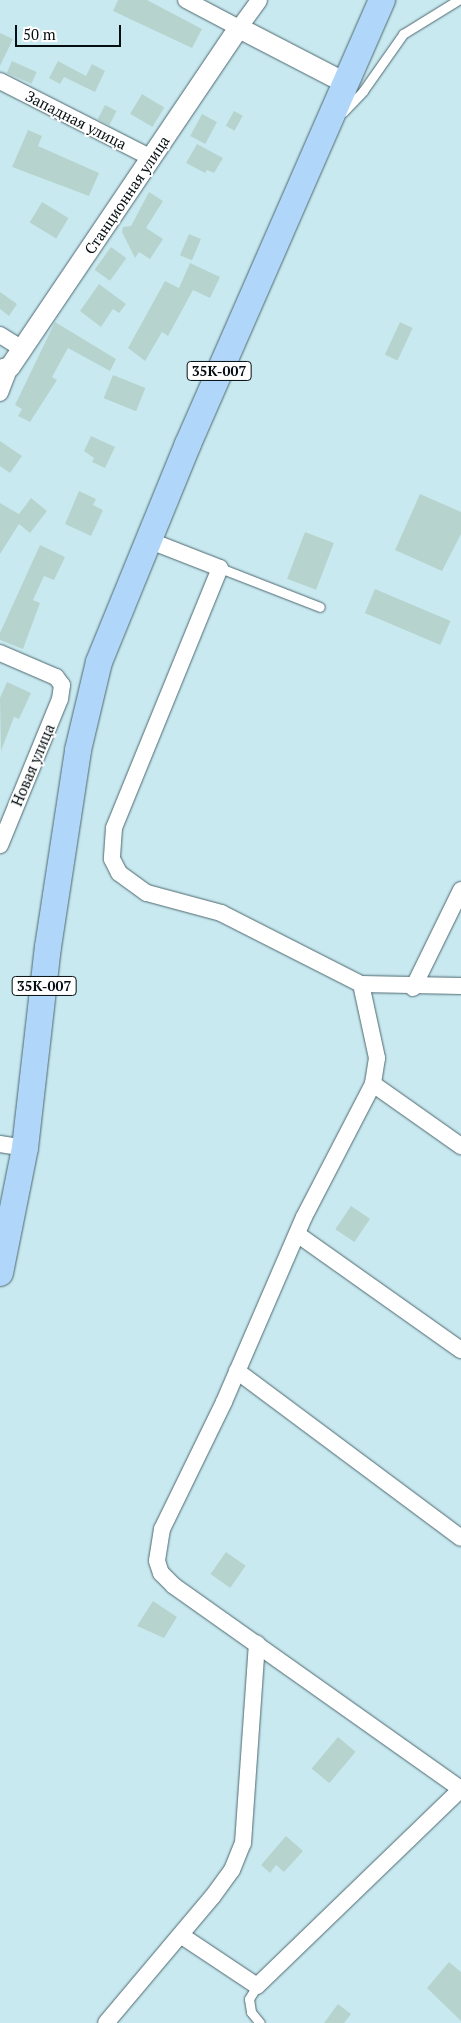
<!DOCTYPE html>
<meta charset="utf-8">
<style>
body{margin:0}
#map{position:relative;width:461px;height:2023px;overflow:hidden;background:#c9e9f0;font-family:"PT Serif",serif}
div>[style]{position:absolute}
[style*='--x']{left:calc(var(--x)*1px);top:calc(var(--y)*1px);width:calc(var(--w)*1px);rotate:calc(var(--a)*1deg)}
.building>*{inset:0;background:#b6d4cd;transform-origin:0 0}
.roads{filter:drop-shadow(0 0 1px #4d686f) drop-shadow(0 0 1px #4d686f)}
.service>*{height:9px;margin:-4.5px;padding:0 4.5px;transform-origin:4.5px;border-radius:4.5px;background:#fff}
.minor>*{height:16px;margin:-8px;padding:0 8px;transform-origin:8px;border-radius:8px;background:#fff}
.tertiary>*{height:20px;margin:-10px;padding:0 10px;transform-origin:10px;border-radius:10px;background:#fff}
.primary>*{height:26px;margin:-13px;padding:0 13px;transform-origin:13px;border-radius:13px;background:#b0d7f9}
span{translate:-50% -50%;white-space:nowrap;text-align:center;line-height:1.15;-webkit-text-stroke:4px #fff;paint-order:stroke}
.shield-label span{padding:1px 4px;background:#fff;border:1px solid;border-radius:4px;-webkit-text-stroke-width:0}
.shield-label{font-size:14px;color:#050e11;font-weight:700}
.street-label{font-size:15px;color:#050e11}
.scale{position:absolute;left:15px;top:25px;width:106px;height:22px;box-sizing:border-box;border:2px solid #050e11;border-top:0;padding-left:6px;font-size:15px;line-height:18px;white-space:nowrap;color:#050e11;-webkit-text-stroke:4px #fff;paint-order:stroke}
</style>
<div id="map">
<div class="building">
<i style="clip-path:polygon(118px 0,147px 0,202px 29px,192px 48px,113px 11px)"></i>
<i style="clip-path:polygon(0 33px,13px 39px,0 66px)"></i>
<i style="left:12px;top:61px;width:27px;height:13px;rotate:24deg"></i>
<i style="clip-path:polygon(58px 61px,86px 76px,92px 64px,105px 71px,95px 92px,64px 77px,60px 84px,49px 78px)"></i>
<i style="left:142px;top:94px;width:26px;height:23px;rotate:31deg"></i>
<i style="left:105px;top:105px;width:13px;height:16px;rotate:27deg"></i>
<i style="left:234px;top:111px;width:10px;height:17px;rotate:29deg"></i>
<i style="left:202px;top:114px;width:17px;height:25px;rotate:28deg"></i>
<i style="clip-path:polygon(28px 130px,42px 136px,38px 146px,99px 173px,89px 196px,12px 167px)"></i>
<i style="clip-path:polygon(197px 144px,223px 158px,214px 173px,207px 170px,205px 173px,186px 163px)"></i>
<i style="clip-path:polygon(149px 192px,163px 201px,146px 228px,163px 239px,150px 259px,139px 252px,135px 258px,122px 232px,123px 227px,131px 226px)"></i>
<i style="left:42px;top:202px;width:31px;height:24px;rotate:31deg"></i>
<i style="left:189px;top:234px;width:13px;height:23px;rotate:23deg"></i>
<i style="left:111px;top:247px;width:19px;height:28px;rotate:36deg"></i>
<i style="clip-path:polygon(190px 263px,220px 277px,210px 298px,193px 290px,168px 336px,162px 332px,145px 361px,128px 348px,165px 281px,179px 288px)"></i>
<i style="clip-path:polygon(99px 284px,126px 304px,119px 313px,113px 309px,101px 327px,80px 311px)"></i>
<i style="clip-path:polygon(0 292px,17px 304px,9px 316px,0 309px)"></i>
<i style="clip-path:polygon(55px 322px,116px 359px,110px 371px,68px 348px,52px 377px,57px 380px,30px 422px,18px 416px,22px 409px,15px 405px)"></i>
<i style="left:400px;top:322px;width:14px;height:36px;rotate:25deg"></i>
<i style="left:113px;top:375px;width:35px;height:25px;rotate:22deg"></i>
<i style="clip-path:polygon(91px 436px,115px 447px,105px 468px,92px 462px,94px 458px,84px 451px)"></i>
<i style="clip-path:polygon(0 441px,22px 456px,10px 473px,0 466px)"></i>
<i style="clip-path:polygon(79px 491px,96px 499px,93px 505px,103px 510px,91px 536px,65px 524px)"></i>
<i style="clip-path:polygon(420px 494px,461px 512px,461px 534px,442px 571px,395px 550px)"></i>
<i style="clip-path:polygon(31px 498px,47px 511px,30px 533px,19px 524px,0 554px,0 503px,19px 514px)"></i>
<i style="left:305px;top:532px;width:31px;height:50px;rotate:21deg"></i>
<i style="clip-path:polygon(40px 545px,65px 557px,54px 580px,44px 576px,33px 600px,40px 603px,23px 649px,0 640px,0 633px)"></i>
<i style="left:375px;top:589px;width:82px;height:26px;rotate:23deg"></i>
<i style="clip-path:polygon(7px 682px,31px 693px,19px 719px,14px 717px,1px 751px,0 698px)"></i>
<i style="left:351px;top:1206px;width:23px;height:28px;rotate:34deg"></i>
<i style="left:226px;top:1552px;width:24px;height:27px;rotate:35deg"></i>
<i style="clip-path:polygon(153px 1601px,177px 1617px,164px 1638px,137px 1626px)"></i>
<i style="left:338px;top:1737px;width:23px;height:41px;rotate:40deg"></i>
<i style="clip-path:polygon(286px 1836px,303px 1851px,284px 1872px,276px 1865px,270px 1873px,261px 1865px)"></i>
<i style="clip-path:polygon(449px 1962px,461px 1972px,461px 2021px,427px 1988px)"></i>
<i style="clip-path:polygon(338px 2004px,351px 2014px,344px 2023px,324px 2023px)"></i>
</div>
<div class="roads">
<div class="service">
<i style="--x:343;--y:112;--w:29;--a:-46"></i>
<i style="--x:363;--y:91;--w:70;--a:-54.9"></i>
<i style="--x:403;--y:34;--w:65;--a:-31.7"></i>
<i style="--x:220;--y:568;--w:107;--a:21.3"></i>
<i style="--x:257;--y:1986;--w:15;--a:122"></i>
<i style="--x:249;--y:1999;--w:13;--a:81"></i>
<i style="--x:251;--y:2012;--w:14;--a:51"></i>
</div>
<div class="minor">
<i style="--x:186;--y:0;--w:60;--a:27.8"></i>
<i style="--x:239;--y:28;--w:34;--a:-54"></i>
<i style="--x:0;--y:81;--w:170;--a:26.9"></i>
<i style="--x:0;--y:335;--w:26;--a:32"></i>
<i style="--x:0;--y:393;--w:28;--a:-69"></i>
<i style="--x:148;--y:540;--w:77;--a:21.3"></i>
<i style="--x:220;--y:568;--w:281;--a:112.2"></i>
<i style="--x:114;--y:828;--w:31;--a:94"></i>
<i style="--x:112;--y:859;--w:16;--a:63"></i>
<i style="--x:119;--y:873;--w:34;--a:36"></i>
<i style="--x:147;--y:893;--w:77;--a:15.1"></i>
<i style="--x:221;--y:913;--w:157;--a:26.9"></i>
<i style="--x:361;--y:984;--w:100;--a:1.1"></i>
<i style="--x:0;--y:653;--w:61;--a:23.2"></i>
<i style="--x:56;--y:677;--w:10;--a:53"></i>
<i style="--x:62;--y:685;--w:14;--a:98"></i>
<i style="--x:60;--y:699;--w:158;--a:112.3"></i>
<i style="--x:361;--y:984;--w:76;--a:77.8"></i>
<i style="--x:377;--y:1058;--w:26;--a:99"></i>
<i style="--x:373;--y:1084;--w:150;--a:117.4"></i>
<i style="--x:304;--y:1217;--w:202;--a:113.4"></i>
<i style="--x:224;--y:1402;--w:141;--a:116"></i>
<i style="--x:162;--y:1529;--w:32;--a:99"></i>
<i style="--x:157;--y:1561;--w:13;--a:72"></i>
<i style="--x:161;--y:1573;--w:18;--a:45"></i>
<i style="--x:174;--y:1586;--w:352;--a:35.3"></i>
<i style="--x:413;--y:988;--w:109;--a:-63.9"></i>
<i style="--x:373;--y:1084;--w:108;--a:35.2"></i>
<i style="--x:0;--y:1144;--w:25;--a:9"></i>
<i style="--x:297;--y:1234;--w:201;--a:35.3"></i>
<i style="--x:237;--y:1371;--w:279;--a:36.7"></i>
<i style="--x:182;--y:1936;--w:90;--a:33.7"></i>
<i style="--x:257;--y:1986;--w:284;--a:-44"></i>
<i style="--x:106;--y:2023;--w:166;--a:-49.9"></i>
<i style="--x:213;--y:1896;--w:32;--a:-54"></i>
<i style="--x:232;--y:1870;--w:29;--a:-68"></i>
<i style="--x:243;--y:1843;--w:200;--a:-86"></i>
</div>
<div class="tertiary">
<i style="--x:0;--y:370;--w:10;--a:-17"></i>
<i style="--x:10;--y:367;--w:409;--a:-56"></i>
<i style="--x:239;--y:28;--w:122;--a:27.4"></i>
</div>
<div class="primary">
<i style="--x:0;--y:1273;--w:127;--a:-78.7"></i>
<i style="--x:25;--y:1148;--w:202;--a:-83.5"></i>
<i style="--x:48;--y:947;--w:199;--a:-81.3"></i>
<i style="--x:78;--y:750;--w:90;--a:-76.6"></i>
<i style="--x:99;--y:662;--w:235;--a:-67.8"></i>
<i style="--x:188;--y:444;--w:485;--a:-66.4"></i>
</div>
</div>
<div class="shield-label">
<span style="left:219px;top:371px">35К-007</span>
<span style="left:44px;top:986px">35К-007</span>
</div>
<div class="street-label">
<span style="left:76px;top:120px;rotate:27deg">Западная улица</span>
<span style="left:127px;top:195px;rotate:-56deg">Станционная улица</span>
<span style="left:33px;top:765px;rotate:-67deg">Новая улица</span>
</div>
<div class="scale">50 m</div>
</div>
